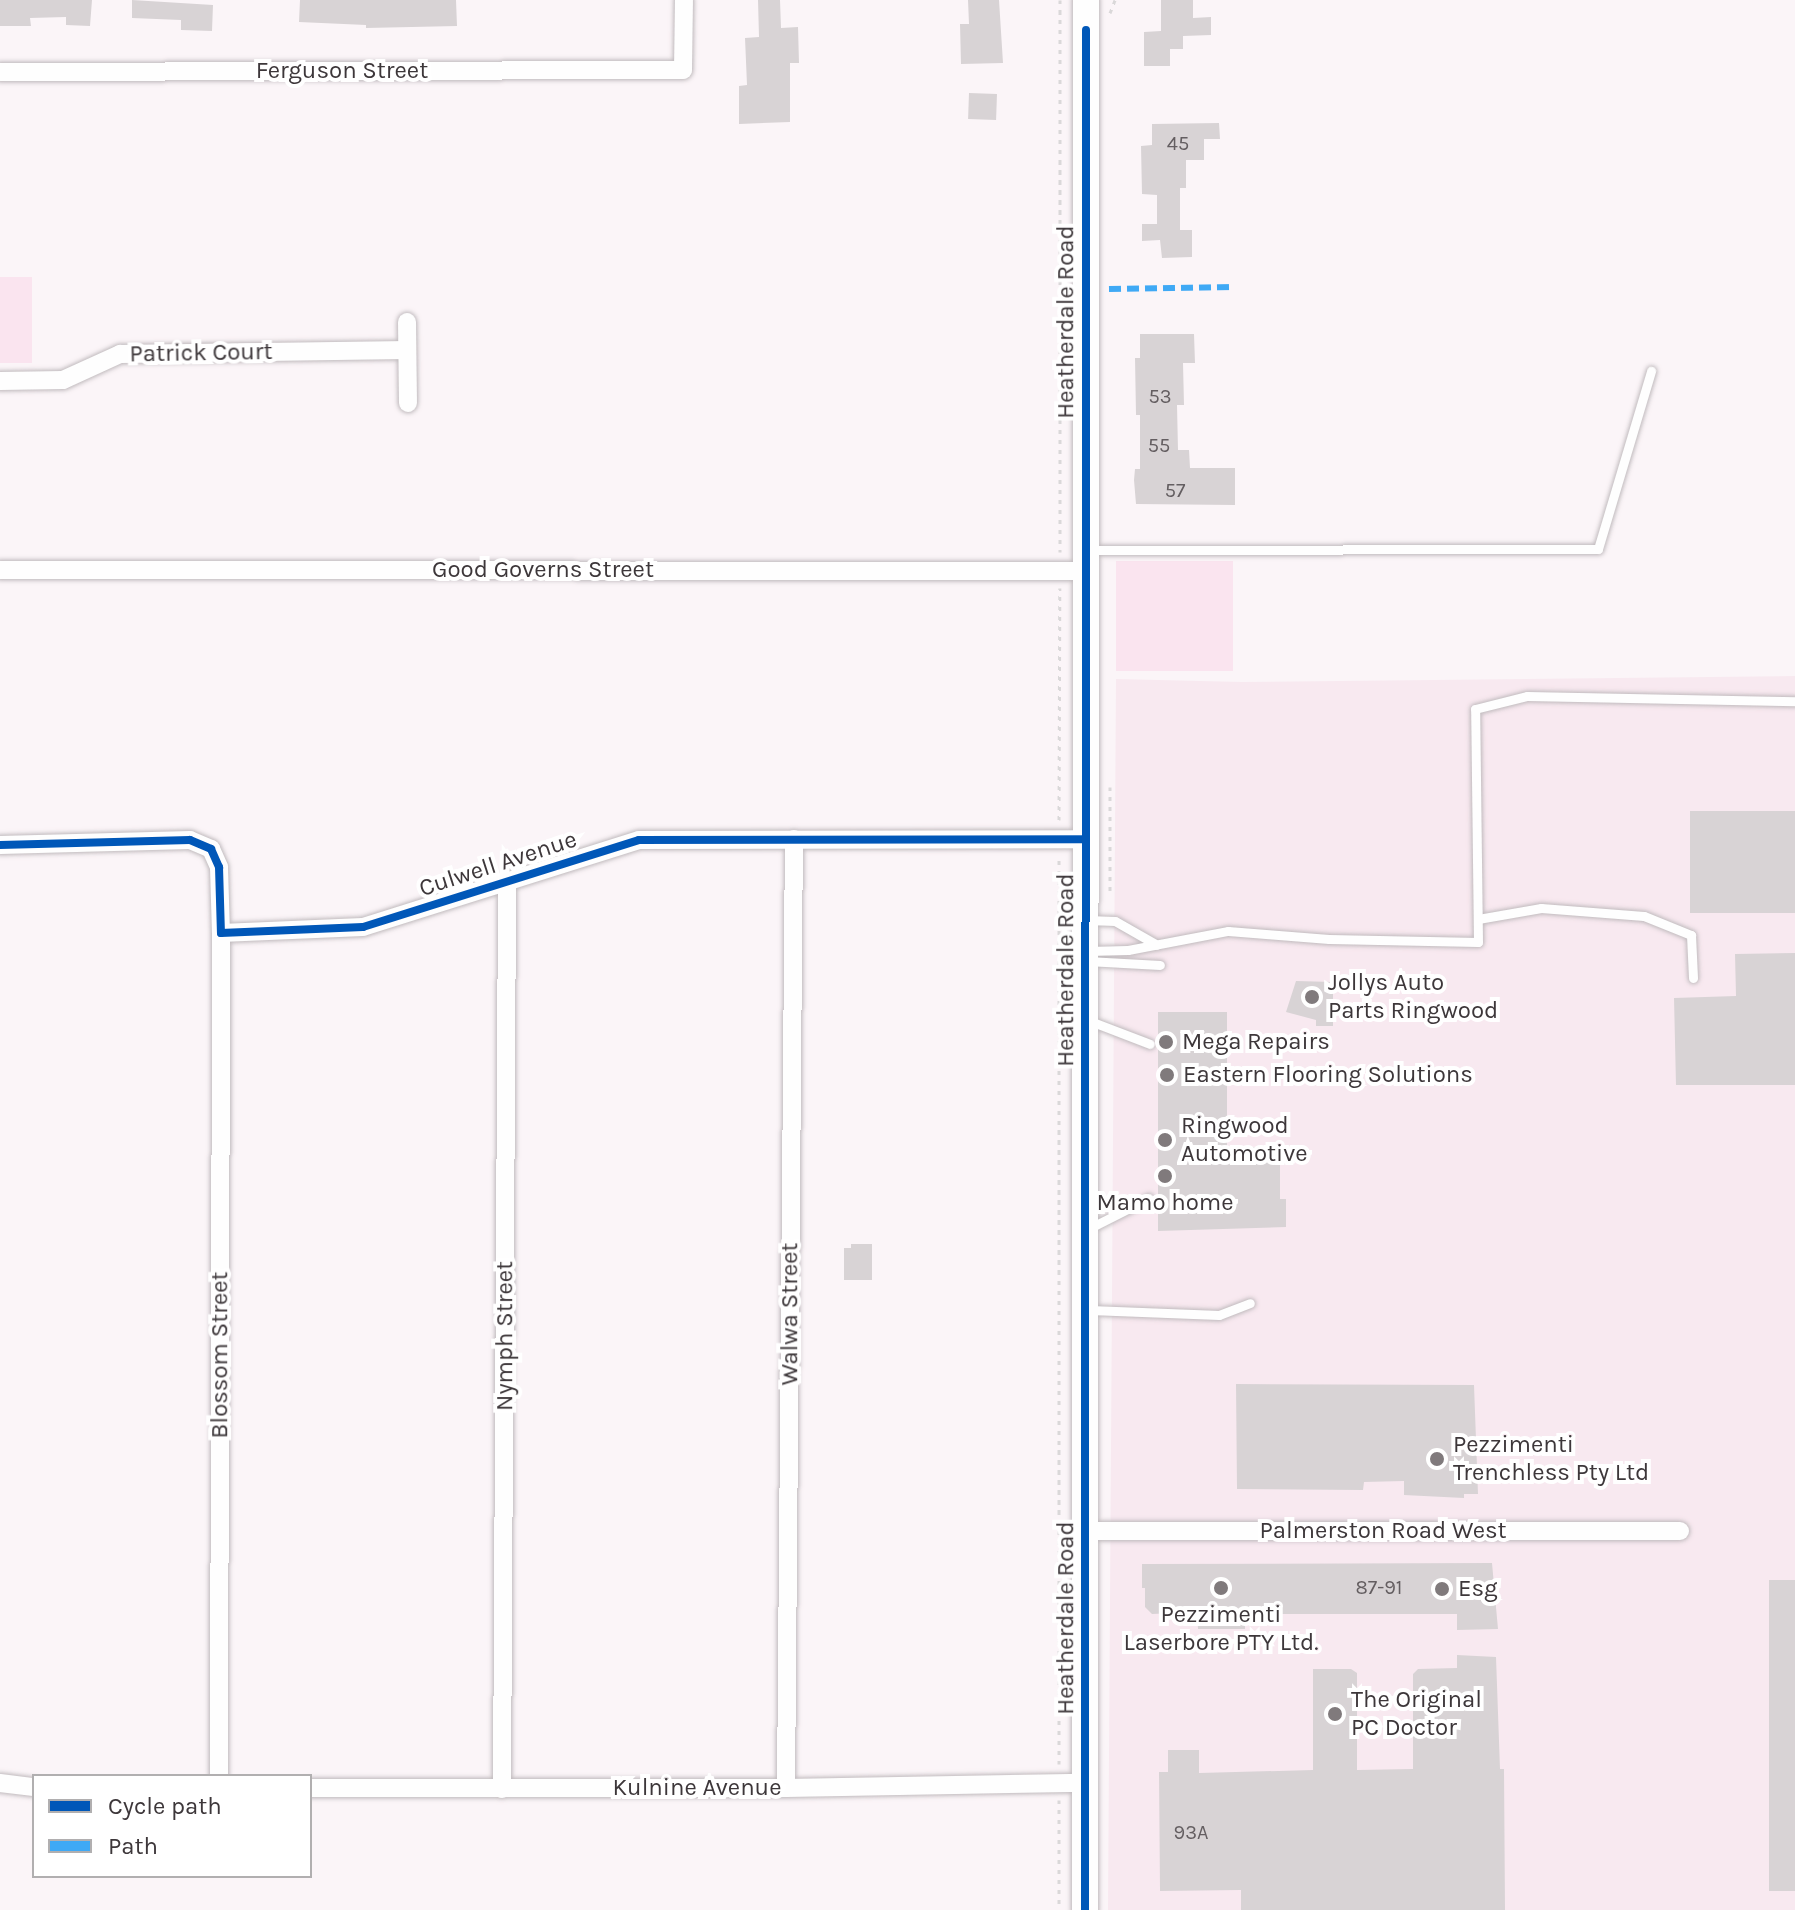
<!DOCTYPE html>
<style>
body{margin:0}
#map{position:relative;width:1795px;height:1910px;overflow:hidden;background:#fbf5f8;font-family:Karla,sans-serif}
div>[style]{position:absolute}
[style*='--x']{left:calc(var(--x)*1px);top:calc(var(--y)*1px);width:calc(var(--w)*1px);rotate:calc(var(--a)*1deg)}
.built>*{inset:0;background:#f8e9f0}
.green>*{inset:0;background:#fae4ef;transform-origin:0 0}
.building>*{inset:0;background:#d8d3d5;transform-origin:0 0}
.path>*{height:3px;margin-top:-1.5px;transform-origin:0;background:repeating-linear-gradient(90deg,#dad8d9 0 4px,transparent 0 10px)}
.roads{filter:drop-shadow(0 0 2px #c1bbbe) drop-shadow(0 0 2px #c1bbbe)}
.lane>*{height:9px;margin:-4.5px;padding:0 4.5px;transform-origin:4.5px;border-radius:4.5px;background:#fefefe}
.street>*{height:18px;margin:-9px;padding:0 9px;transform-origin:9px;border-radius:9px;background:#fefefe}
.secondary>*{height:26px;margin:-13px;padding:0 13px;transform-origin:13px;border-radius:13px;background:#fefefe}
.quiet>*{height:6px;margin-top:-3px;transform-origin:0;background:repeating-linear-gradient(90deg,#3fa9f5 0 12px,transparent 0 18px)}
.cycleway>*{height:8px;margin:-4px;padding:0 4px;transform-origin:4px;border-radius:4px;background:#0057b8}
.dots>*{width:22px;height:22px;translate:-50% -50%;box-sizing:border-box;border:4px solid #fff;border-radius:50%}
span{translate:-50% -50%;white-space:nowrap;text-align:center;line-height:1.15;-webkit-text-stroke:8px #fff;paint-order:stroke}
.number-label{font-size:20px;color:#645e61}
.number-label span{-webkit-text-stroke-width:0}
.street-label{font-size:24px;color:#3d373a}
.poi-label{font-size:24px;color:#3d373a}
.left{translate:0 -50%;text-align:left}
.legend{position:absolute;left:32px;top:1774px;width:280px;height:104px;box-sizing:border-box;background:#fff;border:2px solid #b1afb0;margin:0;padding:10px 14px;list-style:none;font-size:24px;color:#3d373a}
.legend li{display:flex;align-items:center;gap:16px;height:40px}
.legend b{width:40px;border:2px solid #b1afb0}
</style>
<div id="map">
<div class="built">
<i style="clip-path:polygon(1795px 676px,1795px 1910px,1108px 1910px,1116px 679px,1242px 682px)"></i>
</div>
<div class="green">
<i style="left:0;top:277px;width:32px;height:86px"></i>
<i style="left:1233px;top:561px;width:110px;height:117px;rotate:90deg"></i>
</div>
<div class="building">
<i style="clip-path:polygon(0 0,92px 0,90px 26px,66px 25px,66px 17px,30px 18px,31px 26px,0 26px)"></i>
<i style="clip-path:polygon(132px 0,213px 5px,212px 31px,181px 30px,181px 20px,132px 18px)"></i>
<i style="clip-path:polygon(300px 0,456px 0,457px 26px,366px 28px,366px 25px,299px 22px)"></i>
<i style="clip-path:polygon(758px 0,780px 0,781px 28px,798px 27px,799px 63px,790px 63px,790px 122px,739px 124px,739px 86px,747px 85px,745px 38px,759px 37px)"></i>
<i style="clip-path:polygon(968px 0,999px 0,1003px 63px,961px 64px,960px 24px,969px 24px)"></i>
<i style="clip-path:polygon(1161px 0,1193px 0,1193px 18px,1211px 17px,1211px 35px,1183px 36px,1183px 49px,1170px 49px,1170px 66px,1144px 66px,1144px 32px,1161px 31px)"></i>
<i style="left:969px;top:93px;width:28px;height:26px;rotate:2deg"></i>
<i style="clip-path:polygon(1219px 123px,1220px 139px,1204px 139px,1204px 160px,1186px 160px,1186px 188px,1180px 188px,1180px 230px,1192px 230px,1192px 257px,1162px 258px,1160px 240px,1142px 241px,1142px 224px,1157px 224px,1157px 195px,1142px 194px,1141px 146px,1152px 145px,1152px 124px)"></i>
<i style="clip-path:polygon(1140px 334px,1194px 334px,1195px 363px,1183px 363px,1184px 405px,1177px 405px,1178px 450px,1189px 450px,1190px 468px,1235px 468px,1235px 505px,1136px 504px,1134px 480px,1135px 469px,1140px 469px,1140px 415px,1136px 415px,1135px 358px,1140px 358px)"></i>
<i style="left:1795px;top:811px;width:102px;height:105px;rotate:90deg"></i>
<i style="clip-path:polygon(1795px 953px,1795px 1085px,1676px 1085px,1674px 998px,1736px 996px,1735px 954px)"></i>
<i style="clip-path:polygon(1296px 981px,1333px 982px,1333px 1026px,1316px 1026px,1316px 1020px,1286px 1012px)"></i>
<i style="clip-path:polygon(1158px 1012px,1227px 1012px,1227px 1147px,1280px 1147px,1280px 1199px,1286px 1199px,1286px 1227px,1158px 1231px)"></i>
<i style="clip-path:polygon(851px 1244px,872px 1244px,872px 1280px,844px 1280px,844px 1248px,851px 1248px)"></i>
<i style="clip-path:polygon(1236px 1384px,1474px 1385px,1478px 1494px,1464px 1494px,1464px 1498px,1404px 1495px,1404px 1481px,1364px 1482px,1363px 1490px,1237px 1489px)"></i>
<i style="clip-path:polygon(1492px 1563px,1498px 1629px,1457px 1630px,1457px 1614px,1245px 1614px,1245px 1629px,1198px 1629px,1197px 1612px,1152px 1614px,1145px 1607px,1145px 1588px,1142px 1588px,1142px 1564px)"></i>
<i style="left:1795px;top:1580px;width:311px;height:26px;rotate:90deg"></i>
<i style="clip-path:polygon(1457px 1655px,1496px 1657px,1500px 1769px,1504px 1769px,1505px 1910px,1241px 1910px,1241px 1890px,1160px 1891px,1159px 1772px,1168px 1772px,1168px 1750px,1199px 1750px,1199px 1773px,1313px 1770px,1313px 1669px,1351px 1669px,1357px 1673px,1357px 1770px,1413px 1769px,1413px 1674px,1418px 1669px,1457px 1668px)"></i>
</div>
<div class="path">
<i style="--x:1060;--y:0;--w:552;--a:90"></i>
<i style="--x:1110;--y:13;--w:14;--a:-69"></i>
<i style="--x:1110;--y:787;--w:109;--a:90"></i>
<i style="--x:1059;--y:820;--w:232;--a:-89.8"></i>
<i style="--x:1059;--y:1764;--w:908;--a:-90"></i>
<i style="--x:1059;--y:1800;--w:110;--a:90"></i>
</div>
<div class="roads">
<div class="lane">
<i style="--x:1087;--y:550;--w:511;--a:-0.11"></i>
<i style="--x:1598;--y:549;--w:186;--a:-73.4"></i>
<i style="--x:1478;--y:919;--w:64;--a:-9.9"></i>
<i style="--x:1541;--y:908;--w:103;--a:4.4"></i>
<i style="--x:1644;--y:916;--w:51;--a:22"></i>
<i style="--x:1691;--y:935;--w:43;--a:87.3"></i>
<i style="--x:1087;--y:920;--w:28;--a:2"></i>
<i style="--x:1115;--y:921;--w:48;--a:29.7"></i>
<i style="--x:1087;--y:951;--w:41;--a:-1.4"></i>
<i style="--x:1128;--y:950;--w:102;--a:-10.8"></i>
<i style="--x:1228;--y:931;--w:101;--a:4.5"></i>
<i style="--x:1329;--y:939;--w:149;--a:1.2"></i>
<i style="--x:1478;--y:942;--w:233;--a:-90.7"></i>
<i style="--x:1475;--y:709;--w:54;--a:-14"></i>
<i style="--x:1527;--y:696;--w:268;--a:1.1"></i>
<i style="--x:1087;--y:961;--w:73;--a:3.1"></i>
<i style="--x:1090;--y:1021;--w:64;--a:21"></i>
<i style="--x:1088;--y:1229;--w:68;--a:-26.9"></i>
<i style="--x:1090;--y:1310;--w:129;--a:2.2"></i>
<i style="--x:1219;--y:1315;--w:33;--a:-21"></i>
</div>
<div class="street">
<i style="--x:0;--y:72;--w:683;--a:-0.17"></i>
<i style="--x:683;--y:70;--w:70;--a:-89.2"></i>
<i style="--x:407;--y:322;--w:81;--a:89.3"></i>
<i style="--x:0;--y:381;--w:63;--a:-0.9"></i>
<i style="--x:63;--y:380;--w:63;--a:-24.5"></i>
<i style="--x:120;--y:354;--w:287;--a:-0.8"></i>
<i style="--x:0;--y:570;--w:1086;--a:0.05"></i>
<i style="--x:0;--y:845;--w:190;--a:-1.5"></i>
<i style="--x:190;--y:840;--w:23;--a:23"></i>
<i style="--x:211;--y:849;--w:20;--a:66"></i>
<i style="--x:219;--y:867;--w:66;--a:88.3"></i>
<i style="--x:221;--y:933;--w:142;--a:-2.4"></i>
<i style="--x:363;--y:927;--w:289;--a:-17.5"></i>
<i style="--x:639;--y:840;--w:447;--a:-0.1"></i>
<i style="--x:1086;--y:1531;--w:594;--a:0"></i>
<i style="--x:219;--y:1776;--w:843;--a:-89.86"></i>
<i style="--x:0;--y:1783;--w:34;--a:7"></i>
<i style="--x:310;--y:1788;--w:476;--a:0"></i>
<i style="--x:786;--y:1788;--w:299;--a:-1"></i>
<i style="--x:786;--y:1788;--w:949;--a:-89.52"></i>
<i style="--x:502;--y:1789;--w:905;--a:-89.68"></i>
</div>
<div class="secondary">
<i style="--x:1085;--y:1910;--w:1910;--a:-89.97"></i>
</div>
</div>
<div class="quiet">
<i style="--x:1109;--y:289;--w:126;--a:-0.9"></i>
</div>
<div class="cycleway">
<i style="--x:0;--y:845;--w:190;--a:-1.5"></i>
<i style="--x:190;--y:840;--w:23;--a:23"></i>
<i style="--x:211;--y:849;--w:20;--a:66"></i>
<i style="--x:219;--y:867;--w:66;--a:88.3"></i>
<i style="--x:221;--y:933;--w:142;--a:-2.4"></i>
<i style="--x:363;--y:927;--w:289;--a:-17.5"></i>
<i style="--x:639;--y:840;--w:447;--a:-0.1"></i>
<i style="--x:1085;--y:1910;--w:1880;--a:-89.97"></i>
</div>
<div class="dots">
<i style="left:1312px;top:997px;background:#807a7c"></i>
<i style="left:1166px;top:1042px;background:#807a7c"></i>
<i style="left:1167px;top:1075px;background:#807a7c"></i>
<i style="left:1165px;top:1140px;background:#807a7c"></i>
<i style="left:1165px;top:1176px;background:#807a7c"></i>
<i style="left:1437px;top:1459px;background:#807a7c"></i>
<i style="left:1221px;top:1588px;background:#807a7c"></i>
<i style="left:1442px;top:1589px;background:#807a7c"></i>
<i style="left:1335px;top:1714px;background:#807a7c"></i>
</div>
<div class="number-label">
<span style="left:1178px;top:143px">45</span>
<span style="left:1160px;top:396px">53</span>
<span style="left:1159px;top:445px">55</span>
<span style="left:1175px;top:490px">57</span>
<span style="left:1379px;top:1587px">87-91</span>
<span style="left:1191px;top:1832px">93A</span>
</div>
<div class="street-label">
<span style="left:342px;top:71px">Ferguson Street</span>
<span style="left:1066px;top:322px;rotate:-90deg">Heatherdale Road</span>
<span style="left:201px;top:353px;rotate:-1deg">Patrick Court</span>
<span style="left:543px;top:570px">Good Governs Street</span>
<span style="left:498px;top:864px;rotate:-18deg">Culwell Avenue</span>
<span style="left:1066px;top:970px;rotate:-90deg">Heatherdale Road</span>
<span style="left:790px;top:1314px;rotate:-90deg">Walwa Street</span>
<span style="left:505px;top:1336px;rotate:-90deg">Nymph Street</span>
<span style="left:220px;top:1355px;rotate:-90deg">Blossom Street</span>
<span style="left:1383px;top:1531px">Palmerston Road West</span>
<span style="left:1066px;top:1618px;rotate:-90deg">Heatherdale Road</span>
<span style="left:697px;top:1788px">Kulnine Avenue</span>
</div>
<div class="poi-label">
<span class="left" style="left:1328px;top:997px">Jollys Auto<br>Parts Ringwood</span>
<span class="left" style="left:1182px;top:1042px">Mega Repairs</span>
<span class="left" style="left:1183px;top:1075px">Eastern Flooring Solutions</span>
<span class="left" style="left:1181px;top:1140px">Ringwood<br>Automotive</span>
<span style="left:1165px;top:1203px">Mamo home</span>
<span class="left" style="left:1453px;top:1459px">Pezzimenti<br>Trenchless Pty Ltd</span>
<span class="left" style="left:1458px;top:1589px">Esg</span>
<span style="left:1221px;top:1629px">Pezzimenti<br>Laserbore PTY Ltd.</span>
<span class="left" style="left:1351px;top:1714px">The Original<br>PC Doctor</span>
</div>
<ul class="legend">
<li><b style="height:10px;background:#0057b8"></b>Cycle path</li>
<li><b style="height:10px;background:#3fa9f5"></b>Path</li>
</ul>
</div>
